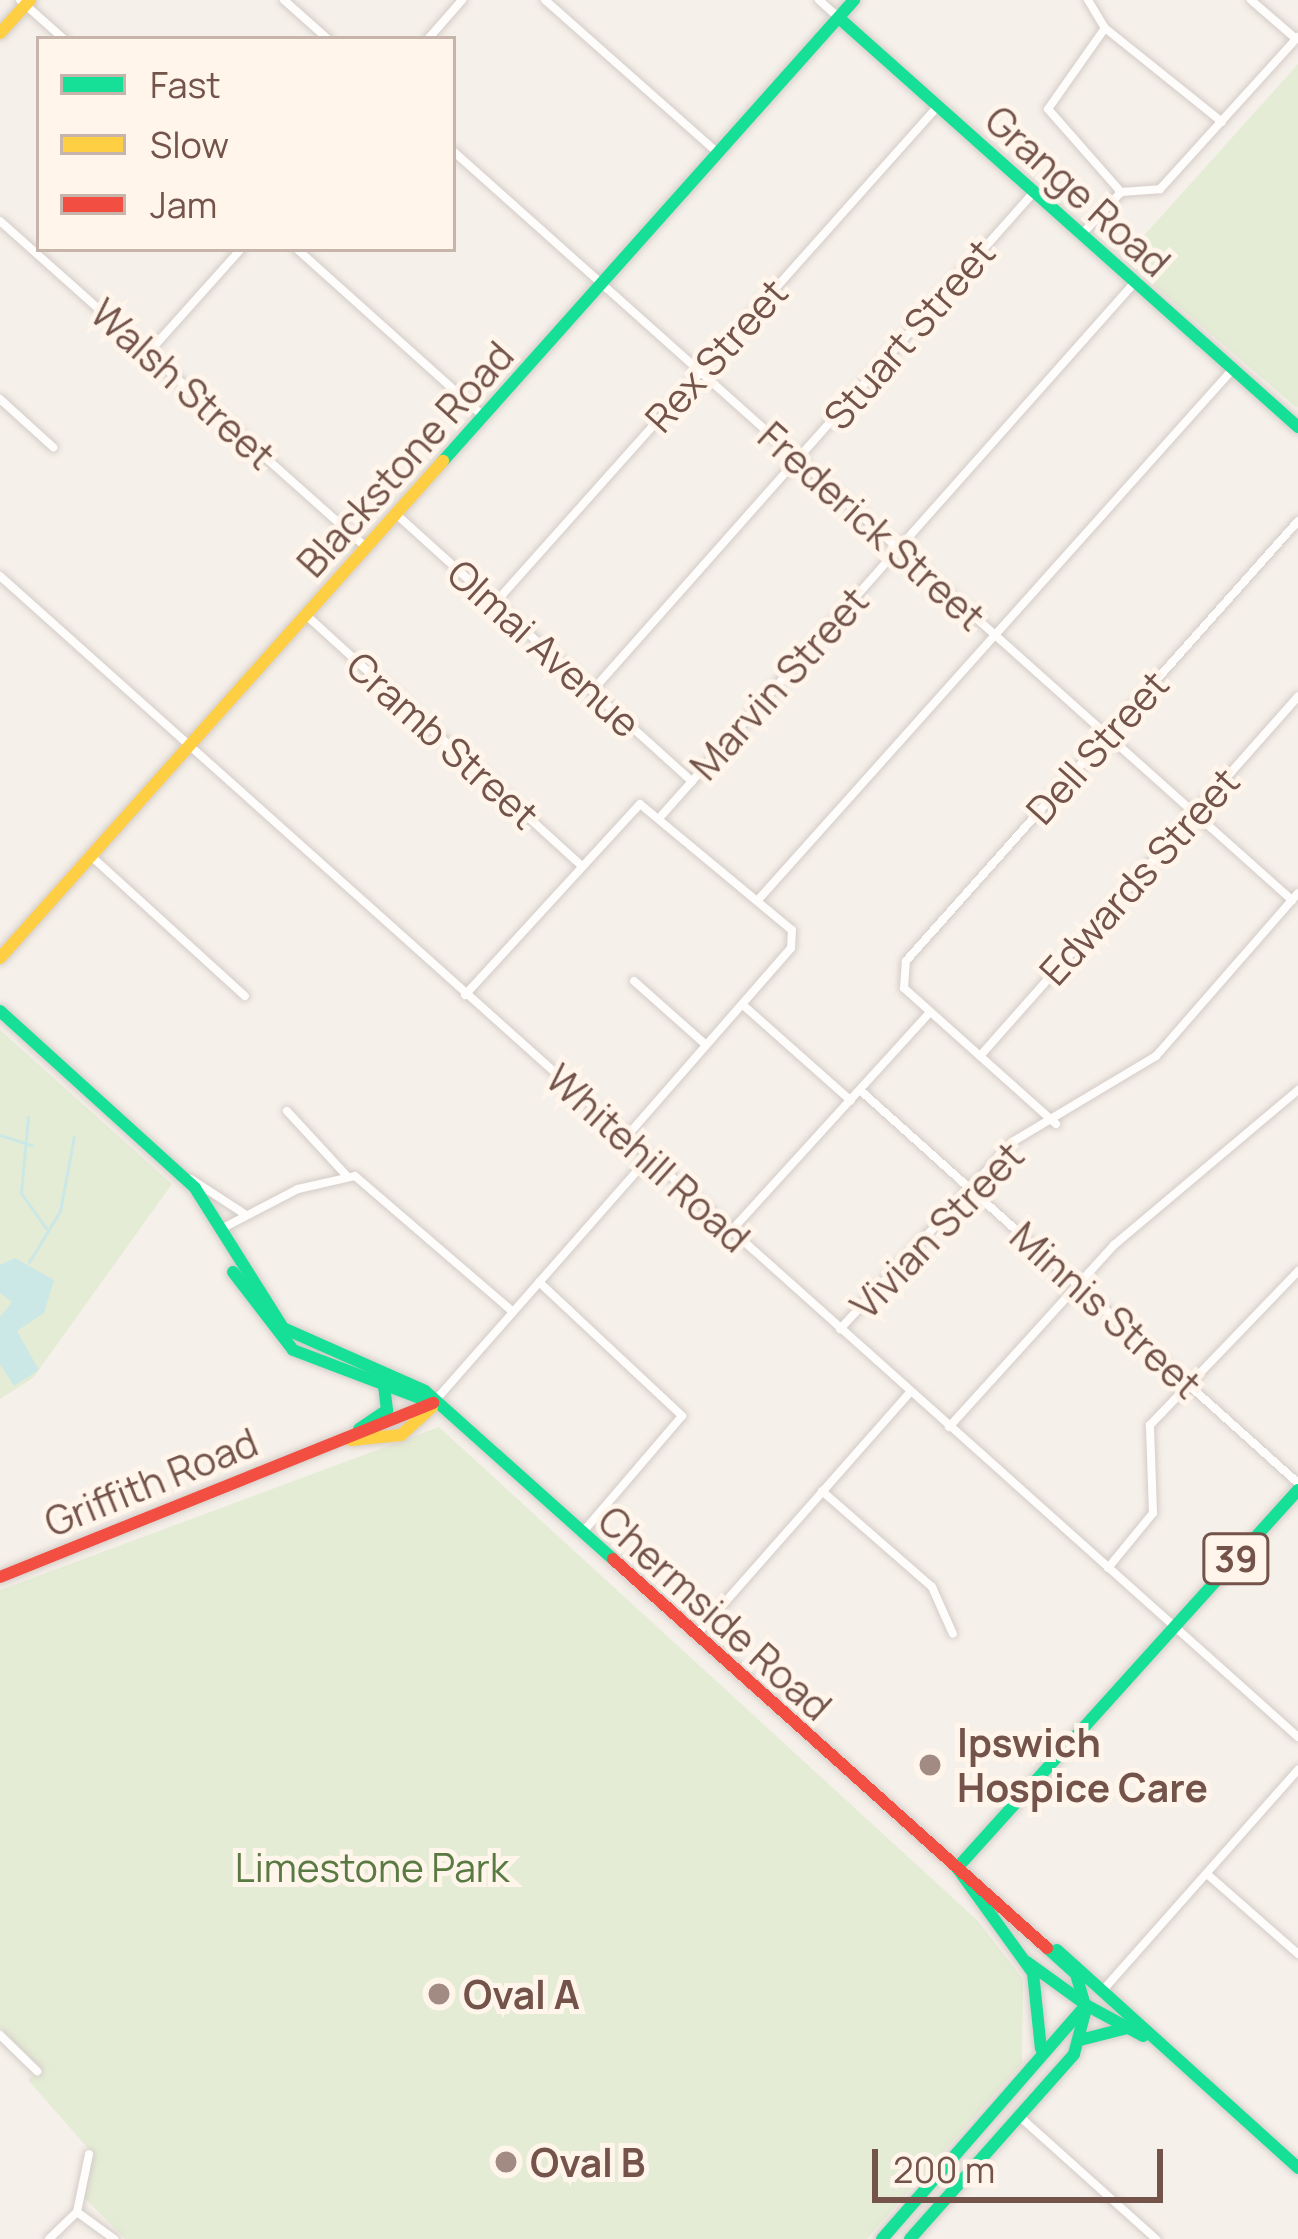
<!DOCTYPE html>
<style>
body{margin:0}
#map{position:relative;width:1298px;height:2239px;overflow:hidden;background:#f6f0ea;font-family:Manrope,sans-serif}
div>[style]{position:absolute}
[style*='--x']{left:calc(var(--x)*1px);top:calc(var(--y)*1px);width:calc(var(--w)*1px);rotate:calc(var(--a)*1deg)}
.green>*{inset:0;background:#e5ecd5}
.water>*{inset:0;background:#cbe8e6}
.stream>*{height:3px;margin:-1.5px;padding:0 1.5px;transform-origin:1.5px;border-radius:1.5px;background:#cbe8e6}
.roads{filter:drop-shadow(0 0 3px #d4ccc7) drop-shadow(0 0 3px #d4ccc7)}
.street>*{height:8px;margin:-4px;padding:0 4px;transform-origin:4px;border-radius:4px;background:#fefdfc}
.fast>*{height:12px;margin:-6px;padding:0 6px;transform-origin:6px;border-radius:6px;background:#16e098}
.slow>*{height:12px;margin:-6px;padding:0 6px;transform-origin:6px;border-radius:6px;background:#ffcf43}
.jam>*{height:12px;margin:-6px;padding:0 6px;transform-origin:6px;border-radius:6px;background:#f24e42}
.dots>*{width:33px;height:33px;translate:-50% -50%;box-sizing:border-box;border:6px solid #fff5eb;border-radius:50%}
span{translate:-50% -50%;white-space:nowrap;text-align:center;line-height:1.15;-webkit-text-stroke:10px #fff5eb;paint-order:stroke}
.shield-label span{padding:3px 9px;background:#fff5eb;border:3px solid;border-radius:9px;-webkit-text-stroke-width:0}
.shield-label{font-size:36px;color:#74544a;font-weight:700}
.street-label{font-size:39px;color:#74544a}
.poi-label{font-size:39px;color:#74544a;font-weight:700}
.left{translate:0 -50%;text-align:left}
.park-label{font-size:39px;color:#597a42}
.legend{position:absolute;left:36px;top:36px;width:420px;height:216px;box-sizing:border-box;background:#fff5eb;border:3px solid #c7b5ab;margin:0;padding:15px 21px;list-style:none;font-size:36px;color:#74544a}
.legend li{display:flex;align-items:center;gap:24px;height:60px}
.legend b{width:60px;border:3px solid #c7b5ab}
.scale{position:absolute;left:872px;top:2149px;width:291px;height:54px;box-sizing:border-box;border:6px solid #74544a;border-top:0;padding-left:15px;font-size:36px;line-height:42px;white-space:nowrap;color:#74544a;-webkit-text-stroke:9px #fff5eb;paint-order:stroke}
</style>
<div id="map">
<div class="green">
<i style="clip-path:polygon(1298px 64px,1298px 406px,1297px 408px,1123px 259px)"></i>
<i style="clip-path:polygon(0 1030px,172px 1184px,33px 1378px,0 1399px)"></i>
<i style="clip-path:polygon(439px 1427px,978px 1921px,1023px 1979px,1022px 2063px,867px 2239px,125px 2239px,81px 2194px,94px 2155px,28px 2080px,40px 2067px,0 2028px,0 1590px)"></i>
</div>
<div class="water">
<i style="clip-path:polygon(15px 1258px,54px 1280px,44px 1313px,17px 1331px,39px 1370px,14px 1386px,0 1364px,0 1317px,12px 1302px,0 1293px,0 1265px)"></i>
</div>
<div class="stream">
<i style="--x:28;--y:1117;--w:76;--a:95.3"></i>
<i style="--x:21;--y:1193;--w:43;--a:54.5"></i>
<i style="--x:0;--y:1135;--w:33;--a:18"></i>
<i style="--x:29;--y:1262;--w:60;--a:-58.7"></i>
<i style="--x:60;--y:1211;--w:76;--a:-79.4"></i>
</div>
<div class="roads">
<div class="street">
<i style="--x:20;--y:0;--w:59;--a:41.6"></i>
<i style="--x:284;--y:0;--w:59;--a:41.6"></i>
<i style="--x:545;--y:0;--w:232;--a:41.5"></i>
<i style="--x:819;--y:0;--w:27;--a:42"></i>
<i style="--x:1088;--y:0;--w:33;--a:59"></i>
<i style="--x:1105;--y:28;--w:99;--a:125.1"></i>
<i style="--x:1048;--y:109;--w:111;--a:48.7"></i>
<i style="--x:1251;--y:0;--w:58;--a:40.8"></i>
<i style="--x:1105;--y:28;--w:150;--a:38.8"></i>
<i style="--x:428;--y:39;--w:52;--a:-48.9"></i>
<i style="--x:453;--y:151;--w:1125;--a:41.76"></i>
<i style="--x:0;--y:221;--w:490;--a:41.7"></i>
<i style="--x:1083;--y:233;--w:56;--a:-47.2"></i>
<i style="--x:1121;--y:192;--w:39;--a:-4"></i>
<i style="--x:1160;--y:189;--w:205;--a:-47.8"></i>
<i style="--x:297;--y:249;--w:250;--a:41.9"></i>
<i style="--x:148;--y:353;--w:140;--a:-48.2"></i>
<i style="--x:0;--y:399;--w:72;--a:42.2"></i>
<i style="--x:396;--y:514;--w:399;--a:42.1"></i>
<i style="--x:0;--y:576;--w:1741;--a:41.81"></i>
<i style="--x:494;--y:604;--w:667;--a:-48.28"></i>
<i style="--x:306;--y:615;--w:370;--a:42.3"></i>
<i style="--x:592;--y:691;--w:667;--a:-48.47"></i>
<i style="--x:662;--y:815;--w:713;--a:-48.41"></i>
<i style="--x:91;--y:856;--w:208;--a:42.3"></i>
<i style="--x:758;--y:900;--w:712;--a:-48.19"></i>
<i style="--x:634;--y:981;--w:96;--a:41.6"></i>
<i style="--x:465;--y:995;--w:259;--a:-47.5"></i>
<i style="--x:640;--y:804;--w:197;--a:39.7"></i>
<i style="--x:792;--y:930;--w:18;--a:93"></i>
<i style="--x:791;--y:948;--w:252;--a:131.1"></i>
<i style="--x:743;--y:1005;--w:144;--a:41.6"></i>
<i style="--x:980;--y:1056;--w:480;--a:-48.5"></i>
<i style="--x:860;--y:1090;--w:588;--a:41.9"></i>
<i style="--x:287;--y:1111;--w:87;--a:47.3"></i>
<i style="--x:1056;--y:1124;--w:204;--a:-138.2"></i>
<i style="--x:904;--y:988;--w:27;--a:-86"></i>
<i style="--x:906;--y:961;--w:589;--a:-48.3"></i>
<i style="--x:191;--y:1179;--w:66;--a:33.2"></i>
<i style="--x:221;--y:1229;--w:87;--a:-27.5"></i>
<i style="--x:298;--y:1189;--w:58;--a:-12.8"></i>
<i style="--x:355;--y:1176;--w:208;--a:40.7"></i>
<i style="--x:730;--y:1232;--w:297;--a:-47.7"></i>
<i style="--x:539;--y:1282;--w:196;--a:43.1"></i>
<i style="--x:682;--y:1416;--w:153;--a:130.5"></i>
<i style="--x:840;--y:1329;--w:256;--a:-47.2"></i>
<i style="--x:1014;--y:1141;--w:165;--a:-30.9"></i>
<i style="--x:1156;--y:1056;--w:216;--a:-48.9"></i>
<i style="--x:434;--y:1402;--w:325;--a:-48.7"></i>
<i style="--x:949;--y:1427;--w:246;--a:-47.8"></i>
<i style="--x:1114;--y:1245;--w:241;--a:-40.1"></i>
<i style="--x:822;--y:1491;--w:146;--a:41.1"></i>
<i style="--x:932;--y:1587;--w:51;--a:65.9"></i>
<i style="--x:1108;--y:1568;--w:71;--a:-50.7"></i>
<i style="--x:1153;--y:1513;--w:88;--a:-92"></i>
<i style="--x:1150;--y:1425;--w:214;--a:-46.1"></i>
<i style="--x:697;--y:1634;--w:322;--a:-48.6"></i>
<i style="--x:1207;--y:1874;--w:121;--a:41.3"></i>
<i style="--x:1104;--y:1989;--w:293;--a:-48.5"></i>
<i style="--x:0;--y:2035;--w:52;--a:44.2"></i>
<i style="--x:1020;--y:2117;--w:183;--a:41.9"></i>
<i style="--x:77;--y:2212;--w:59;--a:-78.3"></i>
<i style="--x:77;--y:2212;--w:46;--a:36.1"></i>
<i style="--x:49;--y:2239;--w:39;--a:-44"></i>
</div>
<div class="fast">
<i style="--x:839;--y:18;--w:615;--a:41.7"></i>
<i style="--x:443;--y:461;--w:618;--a:-48.28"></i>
<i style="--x:0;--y:1011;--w:263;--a:42.2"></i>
<i style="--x:195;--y:1188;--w:165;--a:57.8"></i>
<i style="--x:283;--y:1328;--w:155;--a:23.9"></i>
<i style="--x:425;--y:1391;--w:252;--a:41.8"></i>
<i style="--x:233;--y:1272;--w:98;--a:52.4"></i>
<i style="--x:293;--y:1350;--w:150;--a:20.7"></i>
<i style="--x:359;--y:1429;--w:34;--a:-34"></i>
<i style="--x:387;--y:1410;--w:24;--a:-97"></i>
<i style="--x:957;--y:1868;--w:509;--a:-47.95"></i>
<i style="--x:958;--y:1869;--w:128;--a:54.2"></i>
<i style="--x:1033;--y:1973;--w:76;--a:84"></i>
<i style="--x:1057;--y:1950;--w:325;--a:42.1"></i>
<i style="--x:1027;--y:1962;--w:72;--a:35.9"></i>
<i style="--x:1086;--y:2005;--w:65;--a:28.5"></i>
<i style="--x:1080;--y:2040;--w:49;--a:-14.3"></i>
<i style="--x:882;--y:2239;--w:310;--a:-48.9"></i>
<i style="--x:910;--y:2239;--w:247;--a:-48.4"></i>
<i style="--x:1074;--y:2054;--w:47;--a:-75.1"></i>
<i style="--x:1086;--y:2009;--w:36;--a:-106"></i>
<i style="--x:1076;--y:1974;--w:39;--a:-138"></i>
</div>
<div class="slow">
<i style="--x:0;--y:33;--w:45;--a:-47.7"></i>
<i style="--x:0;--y:958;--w:666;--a:-48.29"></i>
<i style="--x:351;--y:1440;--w:50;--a:-5.7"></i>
<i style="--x:401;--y:1435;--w:42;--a:-42.1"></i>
</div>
<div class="jam">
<i style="--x:613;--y:1559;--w:583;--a:41.87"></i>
<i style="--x:0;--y:1577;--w:467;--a:-21.9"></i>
</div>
</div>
<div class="dots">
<i style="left:930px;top:1765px;background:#a28b82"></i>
<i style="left:439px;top:1994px;background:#a28b82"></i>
<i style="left:506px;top:2162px;background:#a28b82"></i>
</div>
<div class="shield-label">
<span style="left:1236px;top:1559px">39</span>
</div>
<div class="street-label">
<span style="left:1078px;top:191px;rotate:42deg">Grange Road</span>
<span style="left:909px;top:334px;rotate:-49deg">Stuart Street</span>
<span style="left:716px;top:355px;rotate:-48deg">Rex Street</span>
<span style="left:183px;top:384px;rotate:42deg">Walsh Street</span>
<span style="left:405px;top:459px;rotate:-48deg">Blackstone Road</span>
<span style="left:872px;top:526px;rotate:42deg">Frederick Street</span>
<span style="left:544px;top:648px;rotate:42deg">Olmai Avenue</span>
<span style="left:779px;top:683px;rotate:-48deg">Marvin Street</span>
<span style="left:443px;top:740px;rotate:42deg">Cramb Street</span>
<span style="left:1097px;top:747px;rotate:-48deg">Dell Street</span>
<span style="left:1139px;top:876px;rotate:-48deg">Edwards Street</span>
<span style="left:648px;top:1158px;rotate:42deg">Whitehill Road</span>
<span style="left:937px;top:1230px;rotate:-46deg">Vivian Street</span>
<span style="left:1106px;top:1310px;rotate:42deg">Minnis Street</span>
<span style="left:151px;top:1482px;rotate:-22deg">Griffith Road</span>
<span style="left:715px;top:1613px;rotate:42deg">Chermside Road</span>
</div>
<div class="poi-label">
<span class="left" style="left:957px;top:1765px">Ipswich<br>Hospice Care</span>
<span class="left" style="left:463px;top:1994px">Oval A</span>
<span class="left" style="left:530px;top:2162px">Oval B</span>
</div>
<div class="park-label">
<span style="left:372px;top:1867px">Limestone Park</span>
</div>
<ul class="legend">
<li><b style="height:15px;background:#16e098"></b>Fast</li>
<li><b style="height:15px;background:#ffcf43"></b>Slow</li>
<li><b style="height:15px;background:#f24e42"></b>Jam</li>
</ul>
<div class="scale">200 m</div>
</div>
